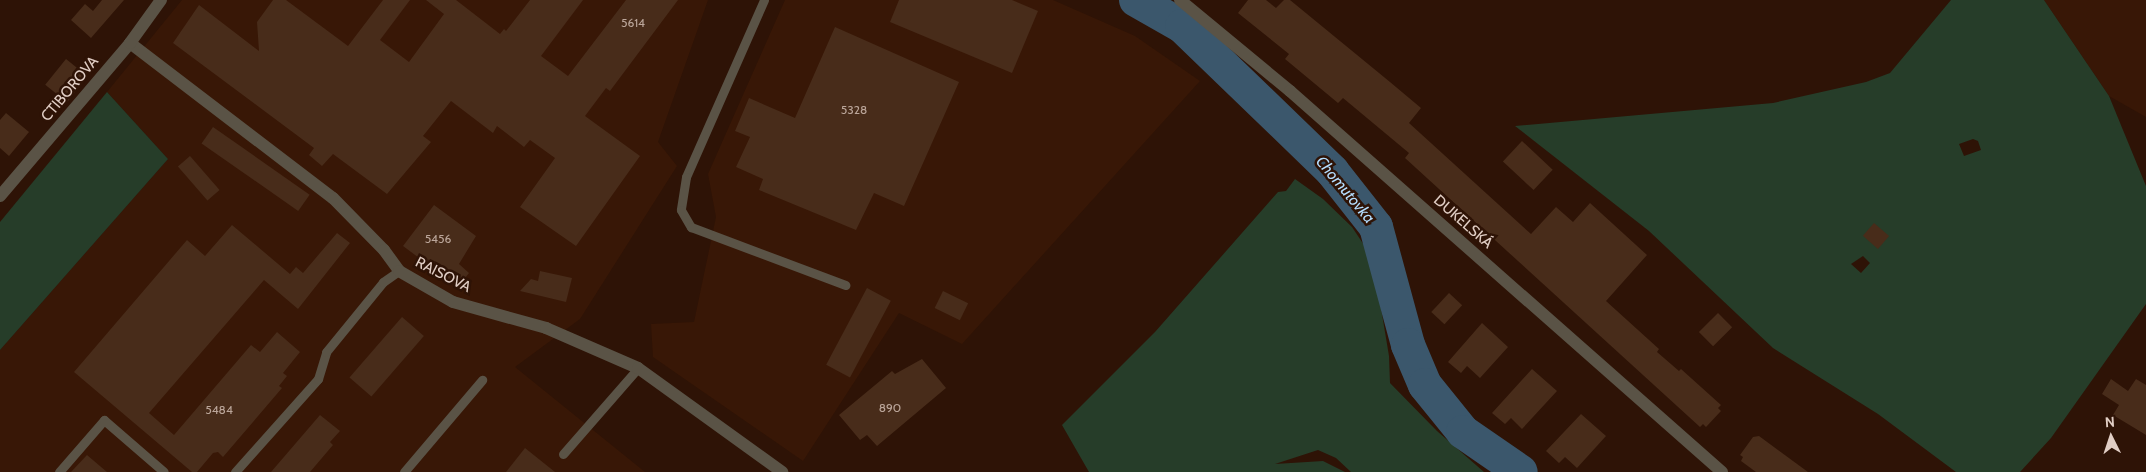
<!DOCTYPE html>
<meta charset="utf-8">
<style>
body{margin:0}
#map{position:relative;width:2146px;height:472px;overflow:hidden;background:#2e1306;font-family:Cabin,sans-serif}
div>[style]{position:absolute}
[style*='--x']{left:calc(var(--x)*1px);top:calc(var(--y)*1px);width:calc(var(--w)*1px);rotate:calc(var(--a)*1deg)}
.built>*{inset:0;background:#381706}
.green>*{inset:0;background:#263d29}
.river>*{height:34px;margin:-17px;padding:0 17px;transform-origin:17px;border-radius:17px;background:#3b576c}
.building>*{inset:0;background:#482c1a;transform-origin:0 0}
.service>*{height:9px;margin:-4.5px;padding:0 4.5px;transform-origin:4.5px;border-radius:4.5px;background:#5a5346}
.minor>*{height:12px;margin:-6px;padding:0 6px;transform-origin:6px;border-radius:6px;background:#5a5346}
.tertiary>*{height:12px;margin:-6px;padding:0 6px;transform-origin:6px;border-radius:6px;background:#5a5346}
span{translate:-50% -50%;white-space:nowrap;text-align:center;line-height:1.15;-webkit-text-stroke:5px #2e1306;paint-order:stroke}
.number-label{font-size:12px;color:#bba69a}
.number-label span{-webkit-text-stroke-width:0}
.street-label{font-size:15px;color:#e1cec5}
.water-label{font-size:16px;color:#b4ddfe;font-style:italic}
.north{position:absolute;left:2086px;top:412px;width:50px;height:50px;-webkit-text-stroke:4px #2e1306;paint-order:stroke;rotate:356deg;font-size:14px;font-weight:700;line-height:20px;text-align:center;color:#e1cec5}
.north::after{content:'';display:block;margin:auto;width:18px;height:22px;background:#e1cec5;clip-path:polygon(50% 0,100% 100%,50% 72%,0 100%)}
</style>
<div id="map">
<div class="built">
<i style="clip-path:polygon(182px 0,708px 0,658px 142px,677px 166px,580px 319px,515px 367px,645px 472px,0 472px,0 350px,168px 159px,107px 92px)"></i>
<i style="clip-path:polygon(785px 0,1053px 0,1135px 36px,1200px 81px,962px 344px,899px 313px,803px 461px,653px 357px,651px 324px,694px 322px,716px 217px,708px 174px)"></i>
<i style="clip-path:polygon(2044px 0,2146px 0,2146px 117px,2109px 96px)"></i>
</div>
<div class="green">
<i style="clip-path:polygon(evenodd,1951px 0,2044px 0,2109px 96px,2146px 186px,2146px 304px,2051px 438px,2020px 472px,1956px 472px,1878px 414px,1773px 348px,1649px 231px,1515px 126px,1773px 103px,1866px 82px,1890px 73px,1951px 0,1973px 139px,1978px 141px,1981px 150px,1964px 156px,1959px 144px,1973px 139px,1951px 0,1863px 256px,1870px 263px,1861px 273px,1851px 264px,1863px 256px)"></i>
<i style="clip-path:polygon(107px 92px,168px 159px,0 350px,0 222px)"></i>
<i style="clip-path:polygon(1295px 179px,1323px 199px,1352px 227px,1368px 251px,1375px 272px,1389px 356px,1390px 383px,1437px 431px,1484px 472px,1351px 472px,1336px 458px,1318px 450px,1275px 464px,1323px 461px,1345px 472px,1089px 472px,1062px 425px,1155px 332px,1278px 192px,1286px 191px)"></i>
</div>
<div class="river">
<i style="--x:1136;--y:0;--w:53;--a:29.5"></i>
<i style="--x:1182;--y:26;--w:209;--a:44"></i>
<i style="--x:1332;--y:171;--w:71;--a:51.8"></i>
<i style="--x:1376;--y:227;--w:122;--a:74.8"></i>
<i style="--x:1408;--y:345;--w:43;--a:67"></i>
<i style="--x:1425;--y:385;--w:60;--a:51"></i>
<i style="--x:1463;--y:432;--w:70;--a:34.6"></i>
</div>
<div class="building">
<i style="clip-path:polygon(102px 0,124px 0,91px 38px,71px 20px,85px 4px,93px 11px)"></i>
<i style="clip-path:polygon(273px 0,286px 0,348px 46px,383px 0,410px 0,380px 40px,409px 62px,444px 14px,426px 0,456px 0,500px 34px,504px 29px,506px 31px,530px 0,583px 0,541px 56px,568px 76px,626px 0,678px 0,610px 91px,606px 88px,585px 116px,640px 156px,576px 246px,520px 207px,555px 158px,530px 140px,524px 147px,497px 126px,493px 133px,451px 101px,423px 136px,431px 142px,387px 194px,333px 154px,322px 166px,309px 155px,314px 148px,173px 43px,199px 5px,259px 51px,257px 22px)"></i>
<i style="clip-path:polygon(899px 0,1012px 0,1038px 11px,1012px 73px,890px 22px)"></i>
<i style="clip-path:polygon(1248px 0,1266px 0,1276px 8px,1284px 0,1290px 0,1390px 82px,1421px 108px,1409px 123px,1531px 234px,1556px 207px,1573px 222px,1590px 203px,1647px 255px,1606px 301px,1659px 349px,1657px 352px,1679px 371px,1681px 369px,1721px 405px,1718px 408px,1721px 411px,1706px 427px,1703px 424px,1700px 427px,1405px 158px,1409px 153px,1343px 98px,1338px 103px,1285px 59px,1289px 54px,1238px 13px)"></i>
<i style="clip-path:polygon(835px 27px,959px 82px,904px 206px,874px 193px,856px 230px,759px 190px,763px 179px,736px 167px,750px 137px,735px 131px,749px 98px,795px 118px)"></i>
<i style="left:66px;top:59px;width:28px;height:33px;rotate:39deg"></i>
<i style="clip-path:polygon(6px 113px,29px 132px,9px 156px,0 148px,0 120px)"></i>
<i style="left:213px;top:127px;width:118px;height:20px;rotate:35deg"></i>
<i style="left:1522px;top:141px;width:42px;height:28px;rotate:43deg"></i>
<i style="left:190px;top:156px;width:45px;height:16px;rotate:49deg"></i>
<i style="clip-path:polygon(434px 205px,476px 236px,459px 264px,469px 273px,458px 287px,403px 246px)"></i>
<i style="left:1874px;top:223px;width:20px;height:17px;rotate:41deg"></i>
<i style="clip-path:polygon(232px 225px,290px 274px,296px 267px,303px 273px,337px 233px,350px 243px,298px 309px,264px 280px,149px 413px,174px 435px,251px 345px,260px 352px,277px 332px,300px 352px,283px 373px,287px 376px,279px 386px,282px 388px,223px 457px,218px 452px,213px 453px,197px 472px,192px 472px,74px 372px,187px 240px,205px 256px)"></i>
<i style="clip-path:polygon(540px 271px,572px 278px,566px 302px,520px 291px,531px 279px,538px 281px)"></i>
<i style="left:867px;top:288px;width:27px;height:87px;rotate:28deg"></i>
<i style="left:943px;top:291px;width:28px;height:19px;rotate:26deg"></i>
<i style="left:1449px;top:293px;width:18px;height:26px;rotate:43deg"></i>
<i style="left:1718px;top:313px;width:20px;height:27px;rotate:45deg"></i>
<i style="left:402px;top:317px;width:29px;height:80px;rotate:41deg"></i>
<i style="clip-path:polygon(1482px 323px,1508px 347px,1480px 378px,1467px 366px,1461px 373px,1448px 362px)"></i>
<i style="clip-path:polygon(922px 359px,946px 388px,877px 446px,867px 435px,860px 440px,839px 415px,892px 371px,895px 374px)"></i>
<i style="clip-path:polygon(1532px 369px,1557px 391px,1522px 429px,1511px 418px,1505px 424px,1492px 413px)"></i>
<i style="clip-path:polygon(2111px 379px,2128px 391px,2136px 379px,2146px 385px,2146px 435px,2113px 415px,2119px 405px,2102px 394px)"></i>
<i style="clip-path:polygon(1581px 414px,1606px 436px,1577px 468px,1565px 457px,1559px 463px,1546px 451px)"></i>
<i style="clip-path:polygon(320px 415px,340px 431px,330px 442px,333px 445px,310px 472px,271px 472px)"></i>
<i style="clip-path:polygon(1759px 436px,1808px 472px,1756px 472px,1741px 461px,1743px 457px,1740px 455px,1753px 437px)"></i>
<i style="clip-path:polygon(525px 448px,555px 472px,506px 472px)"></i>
<i style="clip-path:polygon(87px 455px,107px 472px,71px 472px)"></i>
</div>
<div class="service">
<i style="--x:764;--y:0;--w:193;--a:113.8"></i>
<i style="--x:686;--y:177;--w:33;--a:99"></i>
<i style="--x:681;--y:210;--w:20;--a:60"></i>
<i style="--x:691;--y:227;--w:165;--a:20.6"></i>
<i style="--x:563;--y:454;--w:114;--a:-48.9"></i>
<i style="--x:59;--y:472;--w:69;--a:-49.1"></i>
<i style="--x:104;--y:420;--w:79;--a:40.9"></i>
<i style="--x:235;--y:472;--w:125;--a:-48.3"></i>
<i style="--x:318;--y:379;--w:28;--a:-73"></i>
<i style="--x:326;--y:352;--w:90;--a:-50.8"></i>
<i style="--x:383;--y:282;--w:19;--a:-35"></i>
<i style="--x:404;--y:472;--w:121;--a:-49.7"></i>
</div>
<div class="minor">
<i style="--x:130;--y:43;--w:255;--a:37.4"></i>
<i style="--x:333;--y:198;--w:73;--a:45.6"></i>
<i style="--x:384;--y:250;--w:26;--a:54"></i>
<i style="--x:399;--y:271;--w:62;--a:29.9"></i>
<i style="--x:453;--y:302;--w:97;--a:15.6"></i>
<i style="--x:546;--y:328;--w:100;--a:23.5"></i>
<i style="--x:638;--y:368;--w:178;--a:35.8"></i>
<i style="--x:0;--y:196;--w:201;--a:-49.6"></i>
<i style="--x:130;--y:43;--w:53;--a:-54.2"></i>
</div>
<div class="tertiary">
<i style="--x:1180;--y:0;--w:143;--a:39.6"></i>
<i style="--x:1290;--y:91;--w:576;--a:41.41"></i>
</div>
<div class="number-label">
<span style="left:633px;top:23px">5614</span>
<span style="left:854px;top:110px">5328</span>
<span style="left:438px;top:239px">5456</span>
<span style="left:890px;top:408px">890</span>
<span style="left:219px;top:410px">5484</span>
</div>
<div class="street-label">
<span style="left:70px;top:89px;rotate:-50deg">CTIBOROVA</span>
<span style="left:1463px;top:222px;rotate:41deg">DUKELSKÁ</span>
<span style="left:443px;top:275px;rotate:27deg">RAISOVA</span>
</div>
<div class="water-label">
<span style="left:1345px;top:190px;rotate:50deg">Chomutovka</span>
</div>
<div class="north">N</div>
</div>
